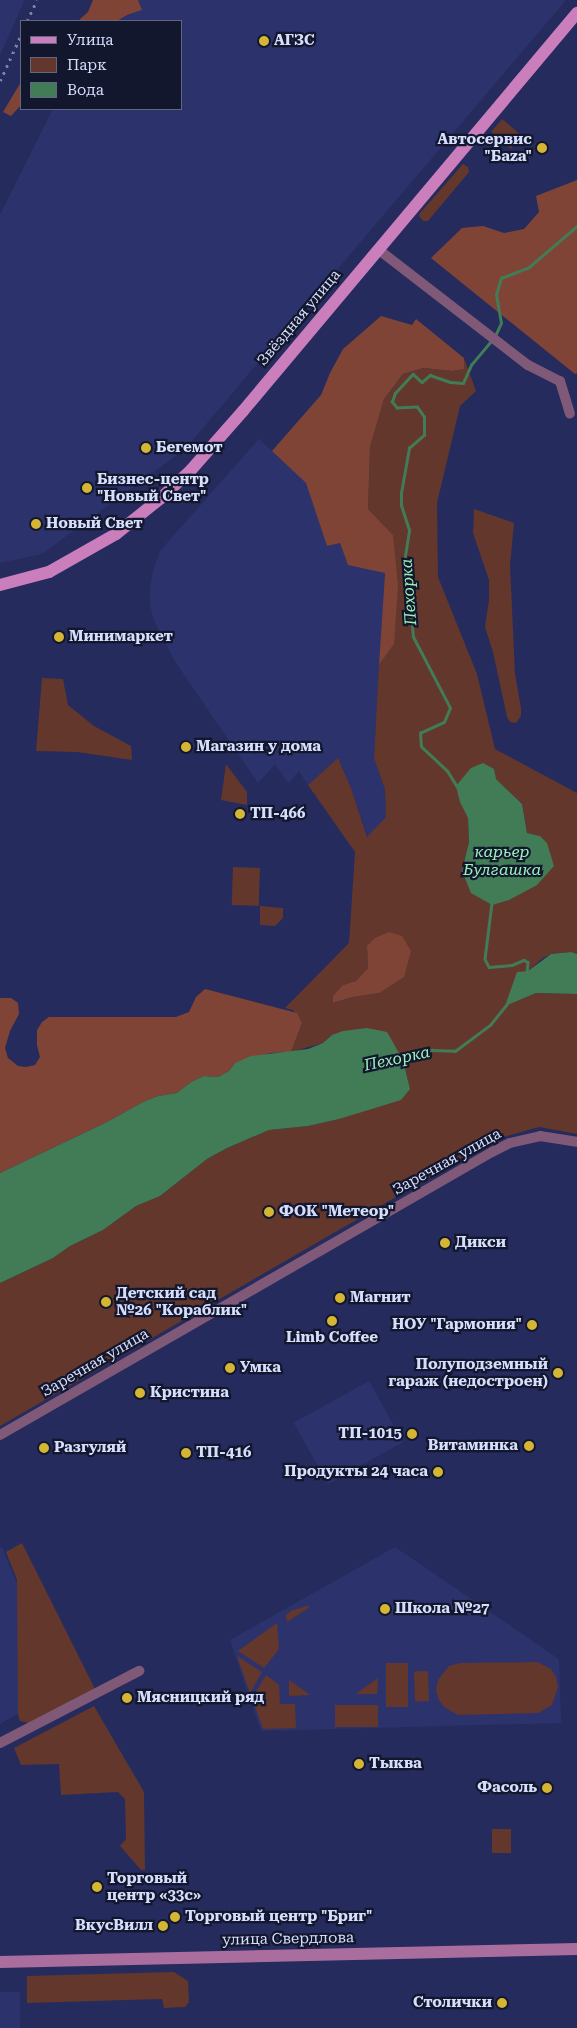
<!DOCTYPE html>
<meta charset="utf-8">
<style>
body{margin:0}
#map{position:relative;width:577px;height:2028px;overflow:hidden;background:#252b5d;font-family:"Roboto Serif",serif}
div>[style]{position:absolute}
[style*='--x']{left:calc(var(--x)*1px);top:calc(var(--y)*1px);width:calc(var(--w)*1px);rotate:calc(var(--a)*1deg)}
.built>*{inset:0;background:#2c336c;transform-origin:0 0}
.green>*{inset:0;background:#63372c;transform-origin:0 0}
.forest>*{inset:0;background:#804436}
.water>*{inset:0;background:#417c57}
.stream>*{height:2.5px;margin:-1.25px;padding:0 1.25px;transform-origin:1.25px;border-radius:1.25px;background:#417c57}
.street>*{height:10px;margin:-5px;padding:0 5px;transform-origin:5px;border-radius:5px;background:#7f5977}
.secondary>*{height:12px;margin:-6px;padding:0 6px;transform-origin:6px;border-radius:6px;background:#aa6e9e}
.primary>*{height:12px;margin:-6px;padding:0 6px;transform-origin:6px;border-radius:6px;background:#cb7ebc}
.rail>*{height:2.5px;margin-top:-1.25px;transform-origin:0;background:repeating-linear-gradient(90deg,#7a81aa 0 2.5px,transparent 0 7.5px)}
.dots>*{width:14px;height:14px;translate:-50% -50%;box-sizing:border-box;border:2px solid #13172d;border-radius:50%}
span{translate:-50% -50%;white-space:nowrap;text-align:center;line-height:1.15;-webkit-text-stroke:4.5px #13172d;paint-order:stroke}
.poi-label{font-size:15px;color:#d6defd;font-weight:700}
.left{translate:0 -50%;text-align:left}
.right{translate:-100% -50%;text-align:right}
.street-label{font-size:15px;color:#d6defd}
.water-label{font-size:16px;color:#9af2b8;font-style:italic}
.legend{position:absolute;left:20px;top:20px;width:162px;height:90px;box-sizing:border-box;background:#13172d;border:1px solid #616780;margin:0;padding:6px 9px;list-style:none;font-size:15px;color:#d6defd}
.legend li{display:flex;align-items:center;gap:10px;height:25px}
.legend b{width:25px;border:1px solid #616780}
</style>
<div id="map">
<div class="built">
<i style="clip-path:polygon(0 0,25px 0,0 55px)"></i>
<i style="clip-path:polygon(138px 0,566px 0,185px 449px,42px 554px,0 563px,0 215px,53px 109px,181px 109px,181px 21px,117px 21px,127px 15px,142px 10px)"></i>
<i style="clip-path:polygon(259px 439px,306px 483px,327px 546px,340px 543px,348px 564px,385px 573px,374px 758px,385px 790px,386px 817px,368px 838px,351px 788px,338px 758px,308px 785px,299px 771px,288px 783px,275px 764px,258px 783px,174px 660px,153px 618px,150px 604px,150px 589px,153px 570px,160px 551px)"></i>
<i style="left:369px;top:1381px;width:70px;height:86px;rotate:61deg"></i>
<i style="clip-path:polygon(2px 1547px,20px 1591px,21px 1712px,0 1724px,0 1548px)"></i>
<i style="clip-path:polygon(395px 1547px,559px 1659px,561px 1723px,261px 1731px,230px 1640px)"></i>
<i style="left:0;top:1992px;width:20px;height:36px"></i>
</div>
<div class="green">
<i style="left:502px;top:119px;width:26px;height:17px;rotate:40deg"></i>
<i style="clip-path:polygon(463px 164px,468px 167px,469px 172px,428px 221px,423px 221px,419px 216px,420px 213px)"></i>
<i style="clip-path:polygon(evenodd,464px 358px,476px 391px,460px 406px,437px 503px,438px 577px,477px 674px,495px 749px,577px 793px,577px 954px,571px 952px,551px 954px,543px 958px,528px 971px,505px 1005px,536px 993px,577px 994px,577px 1134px,539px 1127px,507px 1136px,472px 1153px,0 1426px,0 1283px,53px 1258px,70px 1246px,103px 1230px,136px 1206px,160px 1196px,207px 1159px,227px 1148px,269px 1130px,308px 1126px,339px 1119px,410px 1089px,403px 1060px,332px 1035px,323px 1043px,291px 1052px,302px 1023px,293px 1010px,285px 1008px,349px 943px,355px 852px,308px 785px,338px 758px,351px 788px,367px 837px,386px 817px,385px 790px,374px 758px,379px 665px,394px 644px,393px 535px,368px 509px,370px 447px,384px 399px,403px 374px,423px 368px,453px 371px,464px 369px,464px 358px,496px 779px,522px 804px,527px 833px,540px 836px,492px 905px,485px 901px,462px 871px,469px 842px,468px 818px,496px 779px,464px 358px,367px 946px,379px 993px,353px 997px,334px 1003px,343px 985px,356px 981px,368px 968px,367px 946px)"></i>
<i style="clip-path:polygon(474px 509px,514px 523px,510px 565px,515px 674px,521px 708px,521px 716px,516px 723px,510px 722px,507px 717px,493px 652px,485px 627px,489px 600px,489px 580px,473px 533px)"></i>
<i style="clip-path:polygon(42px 678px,63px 679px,68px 705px,94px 726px,131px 746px,132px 760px,77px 752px,36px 751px)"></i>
<i style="clip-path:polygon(226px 764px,247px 792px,247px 805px,221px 800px)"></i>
<i style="left:233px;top:867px;width:27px;height:38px;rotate:2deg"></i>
<i style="clip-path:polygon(260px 906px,283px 908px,283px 918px,275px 926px,260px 925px)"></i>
<i style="clip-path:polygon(22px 1543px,95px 1689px,29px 1723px,20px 1721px,18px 1715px,17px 1580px,6px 1552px)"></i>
<i style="clip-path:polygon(306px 1606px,310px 1607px,287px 1622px,286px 1615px,291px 1611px)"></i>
<i style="clip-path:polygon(277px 1623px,279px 1649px,264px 1668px,238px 1651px)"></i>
<i style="clip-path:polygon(237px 1656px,262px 1672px,250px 1693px)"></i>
<i style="clip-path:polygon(537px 1662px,551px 1669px,556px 1677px,558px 1687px,552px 1705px,538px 1713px,458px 1715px,444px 1707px,439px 1700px,436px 1691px,438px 1680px,449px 1666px,461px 1663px)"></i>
<i style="left:386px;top:1663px;width:22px;height:44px"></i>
<i style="left:428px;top:1671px;width:30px;height:14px;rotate:88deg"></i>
<i style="clip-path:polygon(266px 1675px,279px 1685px,280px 1704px,295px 1704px,296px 1728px,263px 1729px,252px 1698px)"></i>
<i style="clip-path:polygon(378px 1678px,377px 1694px,357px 1694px,357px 1693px)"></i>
<i style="clip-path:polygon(289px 1680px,309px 1694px,309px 1695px,289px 1696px)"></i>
<i style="left:378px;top:1705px;width:22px;height:43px;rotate:90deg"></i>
<i style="clip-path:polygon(94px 1706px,144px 1792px,145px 1870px,141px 1870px,120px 1846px,126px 1839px,125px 1799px,118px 1792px,61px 1795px,59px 1764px,21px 1765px,14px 1748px)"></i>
<i style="left:492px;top:1829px;width:19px;height:24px"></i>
<i style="clip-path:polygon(174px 1972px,188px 1981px,189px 2002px,185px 2007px,164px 2008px,162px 1999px,27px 2003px,27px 1976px)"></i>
</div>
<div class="forest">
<i style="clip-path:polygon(93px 0,138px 0,142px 10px,127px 15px,117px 21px,78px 21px,88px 12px)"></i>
<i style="clip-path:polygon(21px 82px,21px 105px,11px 116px,3px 112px)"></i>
<i style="clip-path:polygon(577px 180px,577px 373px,575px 374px,431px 258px,462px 228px,483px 226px,504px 233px,524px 229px,539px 212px,536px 196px)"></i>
<i style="clip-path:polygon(381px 316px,412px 325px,416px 319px,464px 358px,464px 369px,453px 371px,423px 368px,403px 374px,384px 399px,370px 447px,368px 509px,393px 535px,398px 586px,394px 644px,379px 665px,385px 573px,348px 565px,340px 543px,327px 546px,306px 483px,272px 451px,321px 395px,330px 373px,343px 349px)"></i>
<i style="clip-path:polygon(389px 932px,402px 936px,411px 951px,404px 977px,379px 993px,353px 997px,333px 1003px,333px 996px,343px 985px,356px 981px,368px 968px,367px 946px,375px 938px)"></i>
<i style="clip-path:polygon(205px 989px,297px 1013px,302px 1023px,291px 1052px,271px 1053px,235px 1063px,229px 1071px,218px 1077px,204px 1076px,191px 1082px,177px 1093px,158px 1096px,143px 1102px,107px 1122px,0 1173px,0 998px,11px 998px,18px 1003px,19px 1014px,10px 1031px,5px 1048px,8px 1058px,18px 1066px,26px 1067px,35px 1065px,40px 1057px,37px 1045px,37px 1030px,42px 1022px,49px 1017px,176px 1017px,189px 1012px,196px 997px)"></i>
</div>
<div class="water">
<i style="clip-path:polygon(483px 763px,494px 769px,496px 779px,522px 804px,527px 833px,540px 836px,547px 843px,554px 866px,537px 885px,509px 900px,492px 905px,471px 893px,462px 871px,469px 842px,468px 818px,460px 802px,456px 786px,471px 768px)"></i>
<i style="clip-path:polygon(571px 952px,577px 954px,577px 994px,536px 993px,505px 1006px,517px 972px,528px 971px,551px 954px)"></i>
<i style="clip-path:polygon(367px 1028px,387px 1032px,403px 1060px,410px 1089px,401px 1100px,339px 1119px,308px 1126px,269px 1130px,227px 1148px,207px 1159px,160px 1196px,136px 1206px,103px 1230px,70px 1246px,53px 1258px,0 1283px,0 1173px,107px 1122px,143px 1102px,158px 1096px,177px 1093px,191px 1082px,204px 1076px,218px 1077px,229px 1071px,235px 1063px,251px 1056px,308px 1049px,323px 1043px,332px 1035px,343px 1031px)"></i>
</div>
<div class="stream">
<i style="--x:495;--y:336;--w:14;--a:-65"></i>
<i style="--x:501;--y:323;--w:28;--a:-100"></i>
<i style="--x:496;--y:295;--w:18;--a:-74"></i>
<i style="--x:501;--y:278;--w:30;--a:-21"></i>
<i style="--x:529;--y:267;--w:63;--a:-40.5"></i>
<i style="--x:457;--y:787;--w:19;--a:-122"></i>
<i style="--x:447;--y:771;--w:35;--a:-137"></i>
<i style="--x:421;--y:747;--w:14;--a:-94"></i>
<i style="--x:420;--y:733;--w:26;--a:-25"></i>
<i style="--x:444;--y:722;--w:15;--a:-67"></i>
<i style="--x:450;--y:708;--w:80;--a:-117.5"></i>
<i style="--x:413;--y:637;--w:81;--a:-95.6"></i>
<i style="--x:405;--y:556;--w:26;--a:-81"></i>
<i style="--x:409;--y:530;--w:25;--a:-108"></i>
<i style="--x:401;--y:506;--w:13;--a:-90"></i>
<i style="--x:401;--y:493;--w:46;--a:-79.9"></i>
<i style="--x:409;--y:448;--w:20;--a:-41"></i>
<i style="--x:424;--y:435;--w:18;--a:-90"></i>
<i style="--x:424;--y:417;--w:12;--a:-125"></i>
<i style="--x:417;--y:407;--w:20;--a:177"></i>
<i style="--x:397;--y:408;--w:8;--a:-130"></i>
<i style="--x:392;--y:402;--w:9;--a:-72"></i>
<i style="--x:395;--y:393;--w:26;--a:-47"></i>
<i style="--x:413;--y:374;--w:12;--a:42"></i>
<i style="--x:422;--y:382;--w:11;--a:-41"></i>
<i style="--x:430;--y:375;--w:21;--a:19"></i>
<i style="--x:450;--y:382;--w:13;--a:4"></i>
<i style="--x:463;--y:383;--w:20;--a:-66"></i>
<i style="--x:471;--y:365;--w:33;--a:-50"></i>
<i style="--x:492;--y:903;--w:56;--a:97.1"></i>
<i style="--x:485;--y:959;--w:9;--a:63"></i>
<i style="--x:489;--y:967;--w:23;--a:-5"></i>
<i style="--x:512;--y:965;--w:13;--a:-23"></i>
<i style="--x:524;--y:960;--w:4;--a:27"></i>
<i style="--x:528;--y:962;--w:12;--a:95"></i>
<i style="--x:403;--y:1060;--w:31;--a:-19"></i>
<i style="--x:432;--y:1050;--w:23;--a:2"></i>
<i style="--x:455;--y:1051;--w:44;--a:-36.6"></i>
<i style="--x:490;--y:1025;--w:26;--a:-51"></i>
</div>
<div class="street">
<i style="--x:379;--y:250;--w:188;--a:37.7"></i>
<i style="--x:528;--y:365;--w:36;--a:27"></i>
<i style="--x:560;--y:381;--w:34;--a:73"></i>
<i style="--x:0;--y:1435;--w:568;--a:-29.91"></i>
<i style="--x:492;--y:1152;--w:20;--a:-27"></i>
<i style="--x:510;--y:1143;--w:31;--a:-13"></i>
<i style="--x:540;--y:1136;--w:37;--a:9"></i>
<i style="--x:0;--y:1743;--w:157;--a:-27.4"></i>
</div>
<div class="secondary">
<i style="--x:0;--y:1962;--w:577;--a:-1.29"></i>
</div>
<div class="primary">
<i style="--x:0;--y:585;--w:51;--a:-14.9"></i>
<i style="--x:49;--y:572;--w:77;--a:-29.6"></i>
<i style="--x:116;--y:534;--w:58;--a:-38.7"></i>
<i style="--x:161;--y:498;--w:41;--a:-43"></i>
<i style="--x:191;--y:470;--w:79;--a:-48.6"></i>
<i style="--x:243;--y:411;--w:520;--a:-50"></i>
</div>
<div class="rail">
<i style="--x:27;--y:21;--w:23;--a:-65"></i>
<i style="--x:0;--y:81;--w:51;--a:-65.5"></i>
</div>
<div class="dots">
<i style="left:264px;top:41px;background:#d5b534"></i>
<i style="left:542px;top:148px;background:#d5b534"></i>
<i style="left:146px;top:448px;background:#d5b534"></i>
<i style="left:87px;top:488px;background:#d5b534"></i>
<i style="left:36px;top:524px;background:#d5b534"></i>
<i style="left:59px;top:637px;background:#d5b534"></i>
<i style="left:186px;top:747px;background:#d5b534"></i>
<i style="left:240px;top:814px;background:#d5b534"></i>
<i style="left:269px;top:1212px;background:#d5b534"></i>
<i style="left:445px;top:1243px;background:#d5b534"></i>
<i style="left:340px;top:1298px;background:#d5b534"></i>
<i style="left:106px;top:1302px;background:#d5b534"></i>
<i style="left:332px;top:1321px;background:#d5b534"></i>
<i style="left:532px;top:1325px;background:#d5b534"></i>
<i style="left:230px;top:1368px;background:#d5b534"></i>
<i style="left:558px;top:1373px;background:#d5b534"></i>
<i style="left:140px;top:1393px;background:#d5b534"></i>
<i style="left:412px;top:1434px;background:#d5b534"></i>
<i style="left:529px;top:1446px;background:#d5b534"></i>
<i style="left:44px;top:1448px;background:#d5b534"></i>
<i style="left:186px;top:1453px;background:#d5b534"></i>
<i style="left:438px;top:1472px;background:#d5b534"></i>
<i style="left:385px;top:1609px;background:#d5b534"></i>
<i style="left:127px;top:1698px;background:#d5b534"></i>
<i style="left:359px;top:1764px;background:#d5b534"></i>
<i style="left:547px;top:1788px;background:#d5b534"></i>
<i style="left:97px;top:1887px;background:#d5b534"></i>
<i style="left:175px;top:1917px;background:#d5b534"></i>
<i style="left:163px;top:1926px;background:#d5b534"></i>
<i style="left:502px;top:2003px;background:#d5b534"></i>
</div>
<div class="poi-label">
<span class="left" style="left:274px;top:41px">АГЗС</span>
<span class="right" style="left:532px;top:148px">Автосервис<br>"Баzа"</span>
<span class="left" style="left:156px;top:448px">Бегемот</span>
<span class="left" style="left:97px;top:488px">Бизнес-центр<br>"Новый Свет"</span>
<span class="left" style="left:46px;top:524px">Новый Свет</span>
<span class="left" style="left:69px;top:637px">Минимаркет</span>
<span class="left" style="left:196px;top:747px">Магазин у дома</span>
<span class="left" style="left:250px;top:814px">ТП-466</span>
<span class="left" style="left:279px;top:1212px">ФОК "Метеор"</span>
<span class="left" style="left:455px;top:1243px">Дикси</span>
<span class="left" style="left:116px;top:1302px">Детский сад<br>№26 "Кораблик"</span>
<span class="left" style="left:350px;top:1298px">Магнит</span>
<span class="right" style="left:522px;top:1325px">НОУ "Гармония"</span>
<span style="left:332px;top:1338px">Limb Coffee</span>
<span class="right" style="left:548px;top:1373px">Полуподземный<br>гараж (недостроен)</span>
<span class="left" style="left:240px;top:1368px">Умка</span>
<span class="left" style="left:150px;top:1393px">Кристина</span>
<span class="right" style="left:402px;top:1434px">ТП-1015</span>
<span class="right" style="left:518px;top:1446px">Витаминка</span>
<span class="left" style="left:54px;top:1448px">Разгуляй</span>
<span class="left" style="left:196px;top:1453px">ТП-416</span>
<span class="right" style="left:428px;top:1472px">Продукты 24 часа</span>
<span class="left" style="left:395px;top:1609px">Школа №27</span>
<span class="left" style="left:137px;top:1698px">Мясницкий ряд</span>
<span class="left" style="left:369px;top:1764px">Тыква</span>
<span class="right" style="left:537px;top:1788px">Фасоль</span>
<span class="left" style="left:107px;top:1887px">Торговый<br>центр «33с»</span>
<span class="left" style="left:185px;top:1917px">Торговый центр "Бриг"</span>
<span class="right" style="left:153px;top:1926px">ВкусВилл</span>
<span class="right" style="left:492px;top:2003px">Столички</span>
</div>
<div class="street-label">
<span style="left:299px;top:318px;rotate:-50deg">Звёздная улица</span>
<span style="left:447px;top:1162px;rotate:-29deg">Заречная улица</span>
<span style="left:95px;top:1363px;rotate:-30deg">Заречная улица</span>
<span style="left:288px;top:1939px;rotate:-1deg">улица Свердлова</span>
</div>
<div class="water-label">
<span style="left:409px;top:592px;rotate:-94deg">Пехорка</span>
<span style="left:502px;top:861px">карьер<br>Булгашка</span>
<span style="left:397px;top:1059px;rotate:-12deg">Пехорка</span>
</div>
<ul class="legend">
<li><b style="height:6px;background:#cb7ebc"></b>Улица</li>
<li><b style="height:14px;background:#63372c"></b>Парк</li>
<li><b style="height:14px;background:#417c57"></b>Вода</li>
</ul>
</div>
